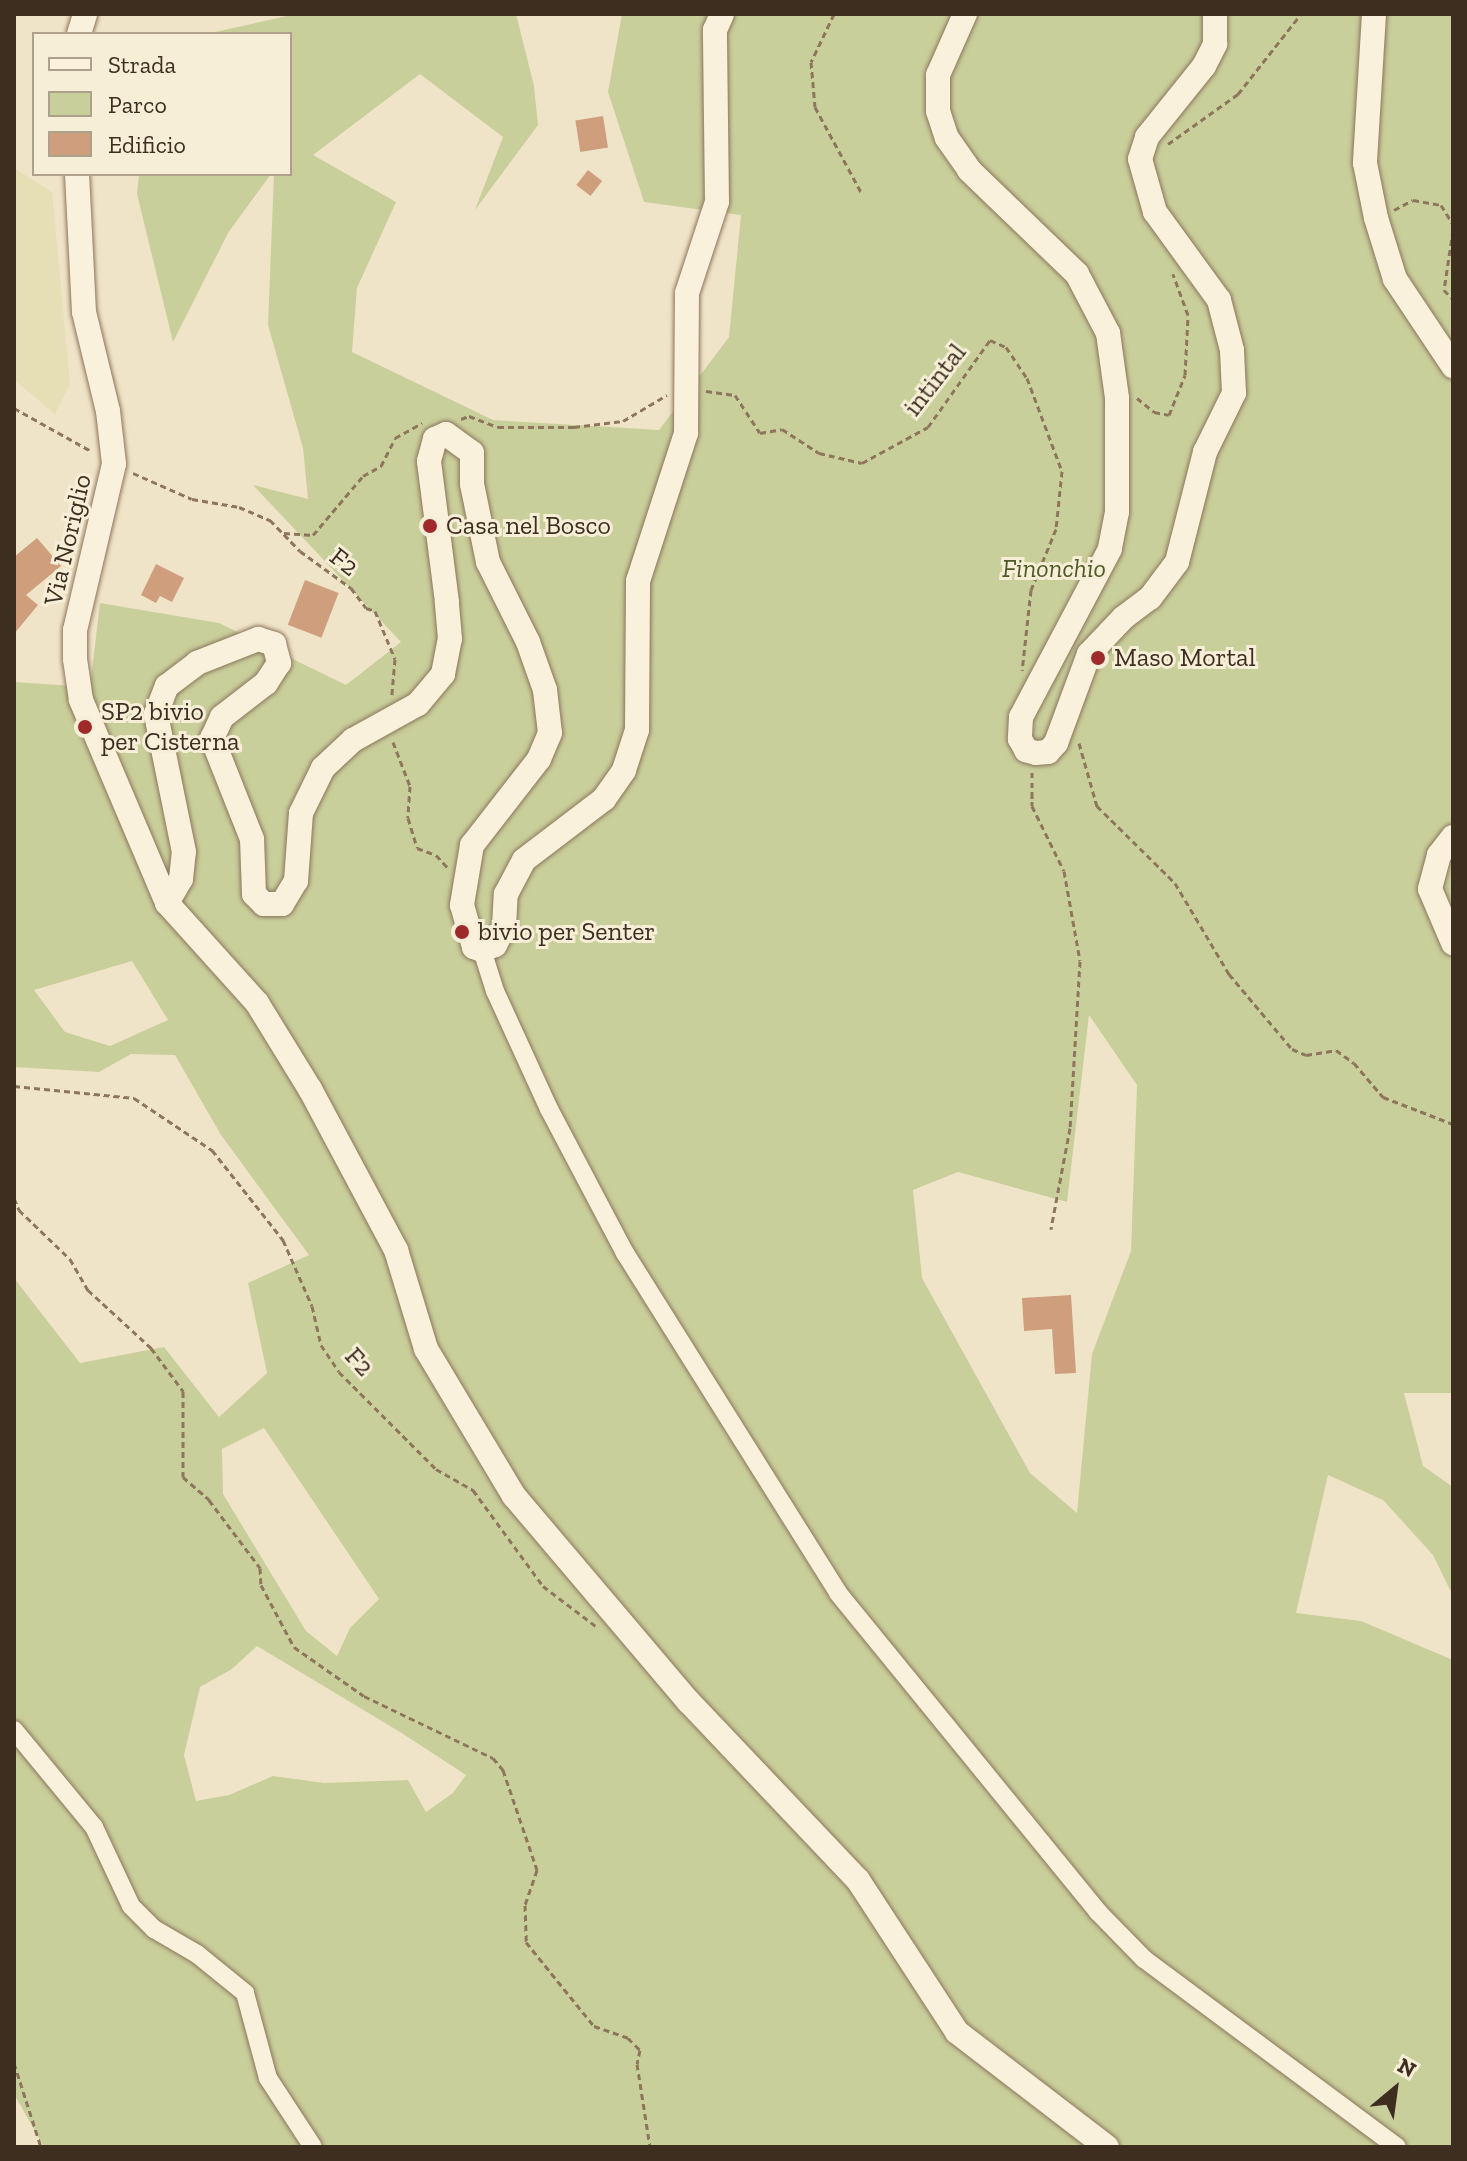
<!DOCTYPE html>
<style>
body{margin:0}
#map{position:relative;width:1467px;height:2161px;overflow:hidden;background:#f0e4c8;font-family:"Zilla Slab",serif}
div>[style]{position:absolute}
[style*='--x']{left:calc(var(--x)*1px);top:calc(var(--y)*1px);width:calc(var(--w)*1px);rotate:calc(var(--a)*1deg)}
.farmland>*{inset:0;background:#e6deb5}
.green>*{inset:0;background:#c9cf9b}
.building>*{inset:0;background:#cf9f7d;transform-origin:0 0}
.path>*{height:3px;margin-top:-1.5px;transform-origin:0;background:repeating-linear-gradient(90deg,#8d765c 0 6px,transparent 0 10px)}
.roads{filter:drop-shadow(0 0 2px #8d765c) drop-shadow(0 0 2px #8d765c)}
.street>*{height:18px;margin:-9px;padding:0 9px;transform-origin:9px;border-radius:9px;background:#faf1dc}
.secondary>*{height:24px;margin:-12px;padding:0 12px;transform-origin:12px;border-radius:12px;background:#faf1dc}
.dots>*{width:22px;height:22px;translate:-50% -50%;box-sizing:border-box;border:4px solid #f7eed8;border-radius:50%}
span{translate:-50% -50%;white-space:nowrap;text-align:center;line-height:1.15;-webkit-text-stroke:6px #f7eed8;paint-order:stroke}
.street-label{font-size:26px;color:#3d2e20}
.poi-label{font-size:26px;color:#3d2e20}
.left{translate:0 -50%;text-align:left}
.park-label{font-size:26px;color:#4d5a26;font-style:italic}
.frame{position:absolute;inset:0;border:16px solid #3d2e20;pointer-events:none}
.legend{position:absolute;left:32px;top:32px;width:260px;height:144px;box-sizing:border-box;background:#f7eed8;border:2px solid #ada18e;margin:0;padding:10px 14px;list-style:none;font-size:24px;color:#3d2e20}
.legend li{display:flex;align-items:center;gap:16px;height:40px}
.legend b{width:40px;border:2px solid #ada18e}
.north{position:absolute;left:1355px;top:2049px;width:80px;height:80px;-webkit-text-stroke:6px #f7eed8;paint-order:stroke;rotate:29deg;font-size:22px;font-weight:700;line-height:32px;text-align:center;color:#3d2e20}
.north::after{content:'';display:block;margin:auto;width:28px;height:36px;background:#3d2e20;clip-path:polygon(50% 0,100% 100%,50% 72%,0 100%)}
</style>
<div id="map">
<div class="farmland">
<i style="clip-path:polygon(14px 168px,52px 192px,70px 384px,55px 414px,14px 380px)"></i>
</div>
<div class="green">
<i style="clip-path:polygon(evenodd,296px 14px,516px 14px,534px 86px,538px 125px,475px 210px,503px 137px,420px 74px,313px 155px,396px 202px,357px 288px,352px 352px,493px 420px,659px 430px,729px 337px,741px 215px,644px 202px,608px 92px,622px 14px,1453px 14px,1453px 1393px,1404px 1393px,1423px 1466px,1453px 1487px,1453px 1596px,1433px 1555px,1383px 1500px,1328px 1475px,1296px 1613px,1361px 1621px,1453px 1660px,1453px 2147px,44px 2147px,14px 2094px,14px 1278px,80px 1363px,164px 1347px,219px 1417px,267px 1373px,248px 1283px,309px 1255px,221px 1135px,175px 1055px,131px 1054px,99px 1072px,14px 1067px,14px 682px,90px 687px,100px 603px,219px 623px,346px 685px,401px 642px,253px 485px,308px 499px,303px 448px,268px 325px,274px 174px,290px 174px,290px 34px,206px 34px,296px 14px,132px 961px,168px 1020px,110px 1046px,65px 1032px,34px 990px,132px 961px,296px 14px,1089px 1015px,1137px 1085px,1131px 1251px,1092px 1354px,1077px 1513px,1030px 1473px,922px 1278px,913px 1190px,958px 1172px,1067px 1202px,1089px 1015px,296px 14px,264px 1428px,379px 1599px,350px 1628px,337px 1656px,306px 1631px,223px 1494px,222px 1449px,264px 1428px,296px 14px,257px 1646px,400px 1732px,466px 1775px,453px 1793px,426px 1812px,408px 1780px,324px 1783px,273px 1776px,229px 1795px,196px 1801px,184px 1755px,200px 1687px,232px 1669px,257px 1646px)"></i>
<i style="clip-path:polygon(139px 174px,271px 174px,228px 233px,173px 342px,137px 194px)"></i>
</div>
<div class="building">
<i style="left:603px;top:116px;width:32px;height:28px;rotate:81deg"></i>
<i style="left:588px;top:170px;width:18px;height:19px;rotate:38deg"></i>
<i style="clip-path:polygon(37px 538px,61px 566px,26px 595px,38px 605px,14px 634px,14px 557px)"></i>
<i style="clip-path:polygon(156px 564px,184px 578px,172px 602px,160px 596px,156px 603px,141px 595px)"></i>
<i style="left:305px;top:580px;width:36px;height:48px;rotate:21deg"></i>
<i style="clip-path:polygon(1071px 1295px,1076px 1373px,1055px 1374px,1052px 1329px,1024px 1331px,1022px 1298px)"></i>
</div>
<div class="path">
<i style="--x:834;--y:14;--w:53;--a:115.6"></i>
<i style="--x:811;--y:62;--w:45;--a:84.9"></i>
<i style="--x:815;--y:107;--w:97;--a:61.6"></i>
<i style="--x:1168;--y:144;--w:86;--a:-35.5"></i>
<i style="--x:1238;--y:94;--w:102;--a:-51.8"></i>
<i style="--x:1394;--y:210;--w:21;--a:-28"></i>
<i style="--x:1413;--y:200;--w:28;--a:10"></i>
<i style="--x:1441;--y:205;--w:22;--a:58"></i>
<i style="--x:1453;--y:230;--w:61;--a:98.5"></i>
<i style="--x:1444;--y:290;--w:13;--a:45"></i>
<i style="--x:706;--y:391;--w:29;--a:8"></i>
<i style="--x:735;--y:395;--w:45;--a:56.7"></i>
<i style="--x:760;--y:433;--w:22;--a:-10"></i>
<i style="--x:782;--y:429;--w:44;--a:33"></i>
<i style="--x:819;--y:453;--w:44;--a:13.1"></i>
<i style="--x:862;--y:463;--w:75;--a:-28.6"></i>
<i style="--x:928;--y:427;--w:107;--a:-54.5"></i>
<i style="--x:990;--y:340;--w:17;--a:24"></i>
<i style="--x:1006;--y:347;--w:37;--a:56"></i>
<i style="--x:1027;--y:378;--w:99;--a:69.4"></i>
<i style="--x:1062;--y:471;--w:58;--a:95.9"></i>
<i style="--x:1056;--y:529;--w:66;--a:112.3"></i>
<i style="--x:1031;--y:590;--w:81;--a:96.3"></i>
<i style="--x:1137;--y:398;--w:22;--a:39"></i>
<i style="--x:1154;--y:412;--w:15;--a:11"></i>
<i style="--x:1169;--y:415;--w:43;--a:-68.2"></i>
<i style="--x:1185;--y:375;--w:60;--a:-87.1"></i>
<i style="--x:1188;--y:315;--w:44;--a:-110.1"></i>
<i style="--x:14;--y:408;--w:88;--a:29.2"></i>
<i style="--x:461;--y:419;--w:9;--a:-21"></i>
<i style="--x:469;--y:416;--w:31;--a:21"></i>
<i style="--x:498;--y:427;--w:76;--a:0"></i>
<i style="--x:574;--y:427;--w:49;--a:-7"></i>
<i style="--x:623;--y:421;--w:51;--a:-30.6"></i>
<i style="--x:133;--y:473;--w:64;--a:23.8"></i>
<i style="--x:192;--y:499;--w:48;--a:9.7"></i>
<i style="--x:239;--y:507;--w:34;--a:23"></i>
<i style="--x:270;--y:520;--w:43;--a:45.9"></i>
<i style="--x:300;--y:551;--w:63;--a:36"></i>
<i style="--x:351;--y:588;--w:25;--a:53"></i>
<i style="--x:366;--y:608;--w:9;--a:18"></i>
<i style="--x:375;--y:611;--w:52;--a:67.4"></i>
<i style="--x:395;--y:659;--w:37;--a:95"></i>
<i style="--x:284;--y:533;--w:29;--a:4"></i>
<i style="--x:313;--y:535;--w:77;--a:-49.7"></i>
<i style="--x:363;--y:476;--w:21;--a:-29"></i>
<i style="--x:381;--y:466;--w:31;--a:-63"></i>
<i style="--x:395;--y:438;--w:31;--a:-29"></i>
<i style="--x:393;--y:742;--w:47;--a:68.9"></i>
<i style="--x:410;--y:786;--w:32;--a:94"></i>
<i style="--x:408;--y:818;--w:31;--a:73"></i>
<i style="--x:417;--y:848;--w:20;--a:20"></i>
<i style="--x:436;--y:855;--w:18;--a:47"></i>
<i style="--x:1079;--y:743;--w:66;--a:74.1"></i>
<i style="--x:1097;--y:806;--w:110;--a:44.6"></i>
<i style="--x:1175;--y:883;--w:106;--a:59.3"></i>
<i style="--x:1229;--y:974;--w:98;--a:50"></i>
<i style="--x:1292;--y:1049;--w:15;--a:23"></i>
<i style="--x:1306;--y:1055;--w:30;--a:-9"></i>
<i style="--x:1336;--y:1050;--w:22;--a:36"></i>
<i style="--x:1354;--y:1063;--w:45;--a:49.5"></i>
<i style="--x:1383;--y:1097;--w:75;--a:21.1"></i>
<i style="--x:1032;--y:772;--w:34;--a:90"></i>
<i style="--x:1032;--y:806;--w:72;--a:63.8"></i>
<i style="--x:1064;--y:871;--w:91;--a:79.9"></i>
<i style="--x:1080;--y:961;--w:167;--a:93.4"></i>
<i style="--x:1070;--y:1128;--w:103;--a:100.7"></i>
<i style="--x:14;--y:1086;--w:121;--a:5.7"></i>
<i style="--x:134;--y:1098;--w:94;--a:33.7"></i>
<i style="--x:212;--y:1150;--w:115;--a:51.7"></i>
<i style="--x:283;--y:1240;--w:72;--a:66.3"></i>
<i style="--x:312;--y:1306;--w:40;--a:77"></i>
<i style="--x:321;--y:1345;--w:32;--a:56"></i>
<i style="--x:339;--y:1372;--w:137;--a:45"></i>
<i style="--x:436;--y:1469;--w:43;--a:29.6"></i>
<i style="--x:473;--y:1490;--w:119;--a:53.9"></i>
<i style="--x:543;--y:1586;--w:68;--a:37.2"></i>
<i style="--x:14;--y:1198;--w:13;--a:67"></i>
<i style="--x:19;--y:1210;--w:71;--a:43.9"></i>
<i style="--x:70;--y:1259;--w:36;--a:60"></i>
<i style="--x:88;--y:1290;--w:86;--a:42.6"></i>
<i style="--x:151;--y:1348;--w:54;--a:53.3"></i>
<i style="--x:183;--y:1391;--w:86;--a:90"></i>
<i style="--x:183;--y:1477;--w:35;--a:41"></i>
<i style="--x:209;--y:1500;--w:85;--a:53.1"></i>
<i style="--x:260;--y:1568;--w:17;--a:87"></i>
<i style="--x:261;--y:1585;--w:70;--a:62"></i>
<i style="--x:294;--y:1647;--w:85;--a:35"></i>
<i style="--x:364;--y:1696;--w:143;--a:25.7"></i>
<i style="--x:493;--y:1758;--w:16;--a:50"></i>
<i style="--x:503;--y:1770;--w:106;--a:71.2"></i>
<i style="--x:537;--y:1870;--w:37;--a:109"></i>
<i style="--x:525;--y:1905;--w:37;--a:88"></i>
<i style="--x:526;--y:1942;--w:108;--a:51"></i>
<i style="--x:594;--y:2026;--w:36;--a:19"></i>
<i style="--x:628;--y:2038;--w:17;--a:45"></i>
<i style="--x:640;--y:2050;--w:14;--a:102"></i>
<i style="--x:637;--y:2064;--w:84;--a:81.1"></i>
<i style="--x:14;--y:2063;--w:88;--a:72.2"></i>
</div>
<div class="roads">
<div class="street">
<i style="--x:482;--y:950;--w:43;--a:72.4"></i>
<i style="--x:495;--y:991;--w:130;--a:65.4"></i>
<i style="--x:549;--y:1109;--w:163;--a:62.2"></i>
<i style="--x:625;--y:1253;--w:401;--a:57.9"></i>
<i style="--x:838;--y:1593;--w:412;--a:50.8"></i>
<i style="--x:1098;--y:1912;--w:66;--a:45.6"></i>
<i style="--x:1144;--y:1959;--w:315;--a:36.6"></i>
<i style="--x:14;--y:1730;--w:126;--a:50.5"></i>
<i style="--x:94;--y:1827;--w:87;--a:64.9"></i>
<i style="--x:131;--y:1906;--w:33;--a:45"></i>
<i style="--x:154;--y:1929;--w:50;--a:30.2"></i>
<i style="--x:197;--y:1954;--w:62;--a:39.1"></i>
<i style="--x:245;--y:1993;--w:88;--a:74.9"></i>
<i style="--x:268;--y:2078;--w:82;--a:56.9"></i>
</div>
<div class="secondary">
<i style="--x:965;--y:14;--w:67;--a:113.9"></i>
<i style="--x:938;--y:75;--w:36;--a:90"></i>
<i style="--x:938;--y:111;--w:28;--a:72"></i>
<i style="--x:947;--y:138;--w:39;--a:55"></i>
<i style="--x:969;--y:170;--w:150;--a:43.9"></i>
<i style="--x:1077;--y:274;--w:67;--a:62.3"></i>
<i style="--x:1108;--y:333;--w:66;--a:82.1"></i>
<i style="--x:1117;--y:398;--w:114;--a:90"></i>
<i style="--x:1117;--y:512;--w:38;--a:101"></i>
<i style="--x:1110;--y:549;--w:190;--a:117.9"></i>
<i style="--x:1021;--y:717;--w:22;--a:93"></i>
<i style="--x:1020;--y:739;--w:13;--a:61"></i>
<i style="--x:1026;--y:750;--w:10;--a:17"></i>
<i style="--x:1036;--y:753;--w:12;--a:-5"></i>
<i style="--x:1048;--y:752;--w:12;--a:-48"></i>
<i style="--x:1056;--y:743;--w:95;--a:-69.7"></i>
<i style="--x:1089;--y:654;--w:50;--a:-46.6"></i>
<i style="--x:1123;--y:618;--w:34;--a:-37"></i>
<i style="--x:1150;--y:598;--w:45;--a:-53.1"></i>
<i style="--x:1177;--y:562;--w:114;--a:-75.7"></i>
<i style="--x:1205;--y:452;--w:66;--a:-63.8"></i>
<i style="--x:1234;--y:393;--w:43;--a:-92.7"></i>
<i style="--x:1232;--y:350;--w:52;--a:-104.6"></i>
<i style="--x:1219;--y:300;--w:109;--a:-126"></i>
<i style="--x:1155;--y:212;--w:55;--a:-105.8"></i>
<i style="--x:1140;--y:159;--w:23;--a:-72"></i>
<i style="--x:1147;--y:137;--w:91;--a:-51.2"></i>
<i style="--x:1204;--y:66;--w:25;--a:-63"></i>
<i style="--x:1215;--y:44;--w:30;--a:-90"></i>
<i style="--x:1374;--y:14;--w:149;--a:93.5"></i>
<i style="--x:1365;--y:163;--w:56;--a:78.7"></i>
<i style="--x:1376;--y:218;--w:64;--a:72.7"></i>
<i style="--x:1395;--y:279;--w:105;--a:56.3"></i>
<i style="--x:79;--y:34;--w:21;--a:-73"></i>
<i style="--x:77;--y:174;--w:138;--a:87.1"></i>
<i style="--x:84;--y:312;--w:102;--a:76.4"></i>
<i style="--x:108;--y:411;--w:53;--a:83.5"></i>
<i style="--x:114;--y:464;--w:171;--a:103.2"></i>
<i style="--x:75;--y:630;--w:29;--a:90"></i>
<i style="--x:75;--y:659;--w:41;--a:81.7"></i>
<i style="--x:81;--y:700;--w:220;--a:67"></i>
<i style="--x:167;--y:903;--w:135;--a:48"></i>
<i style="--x:257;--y:1003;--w:101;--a:58.4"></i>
<i style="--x:310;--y:1089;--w:183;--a:61.9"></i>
<i style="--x:396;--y:1250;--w:103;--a:73.1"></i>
<i style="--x:426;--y:1349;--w:171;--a:59.1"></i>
<i style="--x:514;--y:1496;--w:270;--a:49.7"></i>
<i style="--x:689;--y:1702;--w:245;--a:46.5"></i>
<i style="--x:858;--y:1880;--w:181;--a:56.9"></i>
<i style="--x:957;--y:2032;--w:189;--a:37.5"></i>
<i style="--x:1453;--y:837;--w:23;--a:128"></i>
<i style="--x:1439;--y:855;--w:35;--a:105"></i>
<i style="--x:1430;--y:889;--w:59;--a:66.9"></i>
<i style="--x:167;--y:903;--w:28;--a:-60"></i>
<i style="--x:181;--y:879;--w:27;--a:-84"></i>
<i style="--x:184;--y:852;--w:141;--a:-101.5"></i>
<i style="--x:156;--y:714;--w:30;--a:-69"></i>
<i style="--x:167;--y:686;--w:38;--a:-37"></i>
<i style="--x:197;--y:663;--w:66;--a:-21.5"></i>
<i style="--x:258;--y:639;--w:17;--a:17"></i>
<i style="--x:274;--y:644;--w:20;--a:75"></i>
<i style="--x:279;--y:663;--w:24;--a:123"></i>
<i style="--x:266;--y:683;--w:56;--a:142.3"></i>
<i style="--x:222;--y:717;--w:23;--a:115"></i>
<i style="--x:212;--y:738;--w:109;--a:68.4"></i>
<i style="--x:252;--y:839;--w:55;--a:87.9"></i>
<i style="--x:254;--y:894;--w:14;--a:45"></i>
<i style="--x:264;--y:904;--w:18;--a:0"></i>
<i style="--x:282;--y:904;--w:27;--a:-59"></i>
<i style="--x:296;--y:881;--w:68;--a:-85.8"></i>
<i style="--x:301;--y:813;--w:50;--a:-63.9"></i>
<i style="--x:323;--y:768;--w:41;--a:-43"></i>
<i style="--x:353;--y:740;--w:74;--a:-29"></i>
<i style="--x:418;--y:704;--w:39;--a:-50"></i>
<i style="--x:443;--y:674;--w:36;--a:-79"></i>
<i style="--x:450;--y:639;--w:37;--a:-95"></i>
<i style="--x:447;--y:602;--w:142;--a:-97.3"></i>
<i style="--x:429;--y:461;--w:23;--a:-75"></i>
<i style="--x:435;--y:439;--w:12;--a:-24"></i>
<i style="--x:446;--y:434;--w:32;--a:36"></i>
<i style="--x:472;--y:453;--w:31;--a:90"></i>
<i style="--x:472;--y:484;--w:80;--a:78.4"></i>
<i style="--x:488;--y:562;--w:89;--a:63.4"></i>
<i style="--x:528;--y:642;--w:51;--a:70.5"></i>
<i style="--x:545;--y:690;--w:43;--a:83.4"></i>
<i style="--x:550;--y:733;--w:28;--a:113"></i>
<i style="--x:539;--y:759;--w:109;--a:127.9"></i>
<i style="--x:472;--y:845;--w:61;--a:99.5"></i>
<i style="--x:462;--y:905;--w:44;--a:74.1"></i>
<i style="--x:474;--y:947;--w:9;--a:21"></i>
<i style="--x:482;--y:950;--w:14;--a:-21"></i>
<i style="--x:495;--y:945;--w:20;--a:-63"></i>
<i style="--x:504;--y:927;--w:33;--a:-87"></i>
<i style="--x:506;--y:894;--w:38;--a:-62"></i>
<i style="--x:524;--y:860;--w:101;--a:-37.3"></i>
<i style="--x:604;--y:799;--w:35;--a:-55"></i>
<i style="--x:624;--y:770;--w:42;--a:-72"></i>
<i style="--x:637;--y:730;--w:149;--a:-89.6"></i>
<i style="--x:638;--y:581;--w:156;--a:-72"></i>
<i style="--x:686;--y:433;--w:140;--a:-89.6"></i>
<i style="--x:687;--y:293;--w:96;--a:-71.8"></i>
<i style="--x:717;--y:202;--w:172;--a:-90.7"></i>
<i style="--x:715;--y:30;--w:17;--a:-66"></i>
</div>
</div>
<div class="dots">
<i style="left:430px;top:526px;background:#9e2a2b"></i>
<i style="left:1098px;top:658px;background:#9e2a2b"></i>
<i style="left:85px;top:727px;background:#9e2a2b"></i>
<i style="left:462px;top:932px;background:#9e2a2b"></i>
</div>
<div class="street-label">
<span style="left:935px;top:380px;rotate:-52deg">intintal</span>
<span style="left:68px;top:540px;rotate:-77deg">Via Noriglio</span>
<span style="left:344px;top:562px;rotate:38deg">F2</span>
<span style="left:359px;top:1362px;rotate:48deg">F2</span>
</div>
<div class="poi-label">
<span class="left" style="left:446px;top:526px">Casa nel Bosco</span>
<span class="left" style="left:1114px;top:658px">Maso Mortal</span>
<span class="left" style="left:101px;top:727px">SP2 bivio<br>per Cisterna</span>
<span class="left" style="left:478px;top:932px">bivio per Senter</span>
</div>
<div class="park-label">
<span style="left:1054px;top:569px">Finonchio</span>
</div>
<div class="frame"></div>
<ul class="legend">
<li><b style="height:10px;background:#faf1dc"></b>Strada</li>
<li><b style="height:22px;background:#c9cf9b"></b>Parco</li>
<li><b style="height:22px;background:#cf9f7d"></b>Edificio</li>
</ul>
<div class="north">N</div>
</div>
